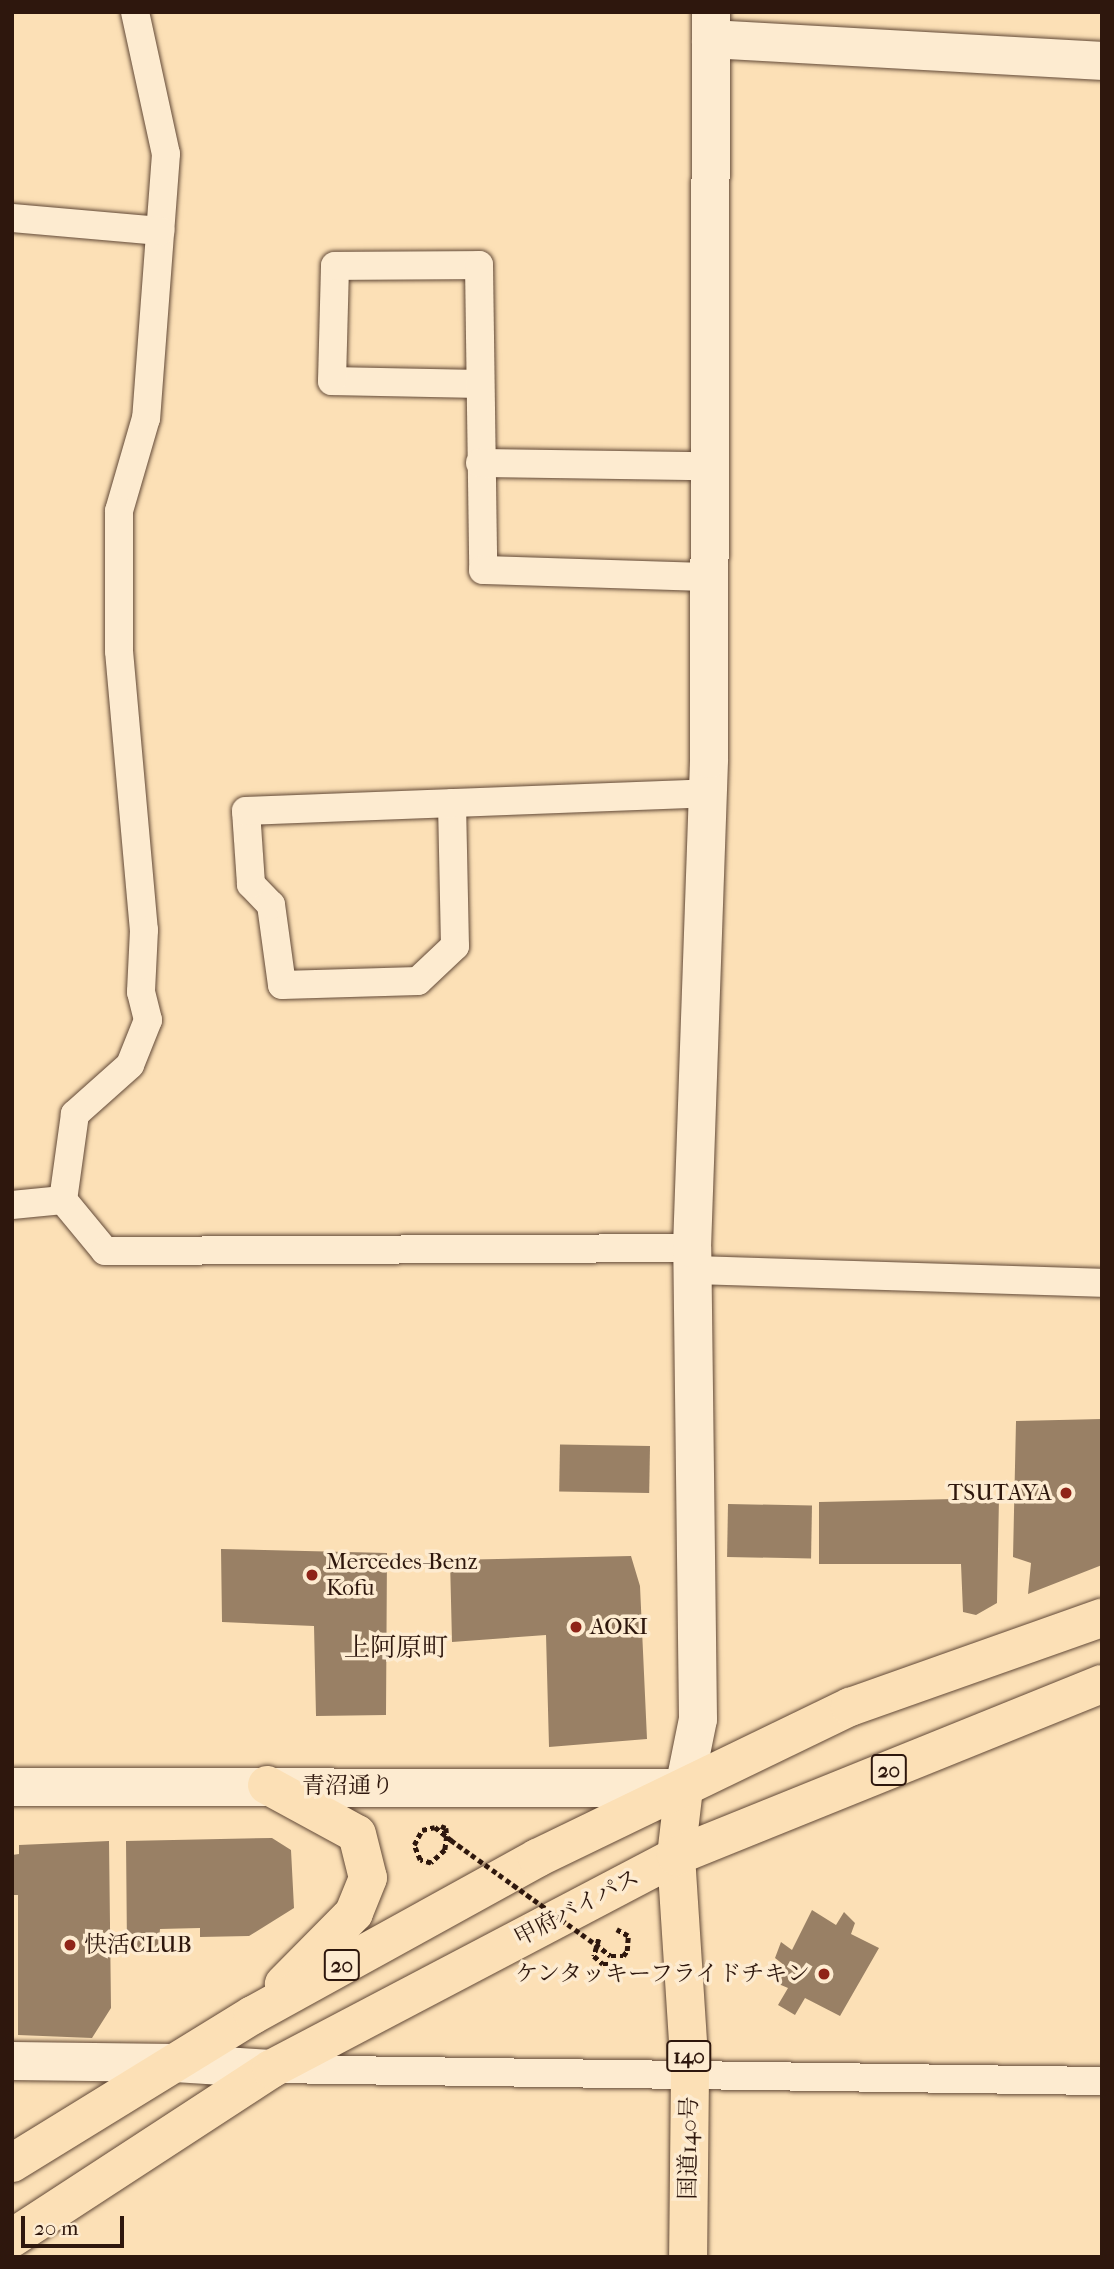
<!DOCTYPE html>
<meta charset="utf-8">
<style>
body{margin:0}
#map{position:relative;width:1114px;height:2269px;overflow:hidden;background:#fce0b6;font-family:"IM FELL French Canon","Noto Serif JP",serif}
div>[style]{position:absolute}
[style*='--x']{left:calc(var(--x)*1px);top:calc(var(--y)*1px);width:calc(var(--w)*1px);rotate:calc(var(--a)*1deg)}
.building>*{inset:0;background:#998065;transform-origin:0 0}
.path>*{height:4.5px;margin-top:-2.25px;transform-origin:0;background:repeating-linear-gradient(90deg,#2e170d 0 5px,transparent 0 8.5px)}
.roads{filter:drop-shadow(0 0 2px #624937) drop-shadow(0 0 2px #624937)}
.street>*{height:28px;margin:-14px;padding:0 14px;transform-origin:14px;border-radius:14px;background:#fdebd0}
.secondary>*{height:38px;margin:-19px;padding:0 19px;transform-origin:19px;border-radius:19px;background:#fdebd0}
.highway>*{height:38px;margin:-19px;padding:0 19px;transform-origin:19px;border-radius:19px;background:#fce0b6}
.path-bridge>*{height:4.5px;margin-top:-2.25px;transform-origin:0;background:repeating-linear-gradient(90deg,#2e170d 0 5px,transparent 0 8.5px)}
.dots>*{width:19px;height:19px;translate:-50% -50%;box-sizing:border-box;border:4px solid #fdebd0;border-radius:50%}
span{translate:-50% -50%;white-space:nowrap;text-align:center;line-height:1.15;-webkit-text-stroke:7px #fdebd0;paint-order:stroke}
.shield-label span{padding:2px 5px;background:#fdebd0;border:2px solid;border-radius:5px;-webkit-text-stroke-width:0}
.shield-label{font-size:21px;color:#2e170d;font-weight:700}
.poi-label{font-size:23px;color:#2e170d}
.right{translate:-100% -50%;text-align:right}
.left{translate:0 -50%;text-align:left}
.street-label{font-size:23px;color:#2e170d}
.quarter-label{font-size:26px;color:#2e170d}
.frame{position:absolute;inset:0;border:14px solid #2e170d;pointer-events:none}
.scale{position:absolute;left:21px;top:2216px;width:103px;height:32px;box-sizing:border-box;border:4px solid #2e170d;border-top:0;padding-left:9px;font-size:21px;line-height:24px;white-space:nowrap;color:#2e170d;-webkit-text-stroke:5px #fdebd0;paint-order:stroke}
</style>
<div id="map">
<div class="building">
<i style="clip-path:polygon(1102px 1419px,1102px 1565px,1028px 1594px,1031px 1563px,1013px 1557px,1016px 1421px)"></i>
<i style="left:650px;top:1446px;width:47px;height:90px;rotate:91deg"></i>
<i style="clip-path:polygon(999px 1498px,997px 1603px,976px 1615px,963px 1612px,961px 1564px,819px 1564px,819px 1502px)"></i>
<i style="left:728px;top:1504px;width:84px;height:53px;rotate:1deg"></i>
<i style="clip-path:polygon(221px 1549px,387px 1553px,386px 1715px,316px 1716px,314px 1626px,222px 1622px)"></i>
<i style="clip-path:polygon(631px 1556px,640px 1586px,647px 1739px,549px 1747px,546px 1635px,452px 1642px,450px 1560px)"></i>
<i style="clip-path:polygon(272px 1838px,291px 1850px,294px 1908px,249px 1936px,200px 1937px,200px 1928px,160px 1929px,158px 1949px,127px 1949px,126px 1841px)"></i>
<i style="clip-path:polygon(109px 1841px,111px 2008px,92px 2038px,18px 2035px,18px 1895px,12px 1895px,12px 1855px,19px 1854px,19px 1845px)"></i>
<i style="clip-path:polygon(812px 1910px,836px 1925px,844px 1912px,855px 1923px,851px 1934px,879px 1948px,840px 2016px,805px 1998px,795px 2015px,778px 2005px,788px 1988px,774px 1982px,784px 1965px,775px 1958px,781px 1942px,792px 1950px)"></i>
</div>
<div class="path">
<i style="--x:441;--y:1826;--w:5;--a:22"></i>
<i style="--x:446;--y:1828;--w:8;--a:83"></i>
<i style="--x:447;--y:1836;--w:14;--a:98"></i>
<i style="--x:445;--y:1850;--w:19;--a:137"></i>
<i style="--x:431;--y:1863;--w:11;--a:-165"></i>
<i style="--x:420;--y:1860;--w:16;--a:-112"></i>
<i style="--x:414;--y:1845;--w:17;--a:-62"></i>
<i style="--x:422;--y:1830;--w:13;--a:-13"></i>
<i style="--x:435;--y:1827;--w:21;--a:39"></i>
<i style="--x:599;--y:1939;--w:18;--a:106"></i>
<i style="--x:594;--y:1956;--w:12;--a:42"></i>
<i style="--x:603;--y:1964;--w:14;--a:0"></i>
<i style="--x:602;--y:1949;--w:11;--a:38"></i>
<i style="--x:611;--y:1956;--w:12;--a:0"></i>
<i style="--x:623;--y:1956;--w:6;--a:-51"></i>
<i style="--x:627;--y:1951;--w:15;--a:-86"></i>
<i style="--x:628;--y:1936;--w:13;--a:-151"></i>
</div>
<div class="roads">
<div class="street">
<i style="--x:135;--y:12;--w:145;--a:77.7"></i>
<i style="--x:166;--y:154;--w:265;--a:94.3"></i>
<i style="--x:146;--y:418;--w:97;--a:106.2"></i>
<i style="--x:119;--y:511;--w:140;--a:90"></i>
<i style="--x:119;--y:651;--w:280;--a:84.9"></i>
<i style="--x:144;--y:930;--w:62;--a:92.8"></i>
<i style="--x:141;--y:992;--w:29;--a:76"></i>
<i style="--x:148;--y:1020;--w:48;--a:111.8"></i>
<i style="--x:130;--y:1065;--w:74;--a:138.3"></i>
<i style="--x:75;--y:1114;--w:87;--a:97.9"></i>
<i style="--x:63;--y:1200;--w:66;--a:50.5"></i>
<i style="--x:105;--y:1251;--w:587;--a:-0.29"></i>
<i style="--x:12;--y:218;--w:149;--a:5"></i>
<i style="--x:479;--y:384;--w:147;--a:-178.8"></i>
<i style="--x:332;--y:381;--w:115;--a:-88.5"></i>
<i style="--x:335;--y:266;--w:144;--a:-0.4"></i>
<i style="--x:479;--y:265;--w:305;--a:89.2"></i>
<i style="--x:483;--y:570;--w:224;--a:1.8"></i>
<i style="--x:480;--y:463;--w:228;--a:0.8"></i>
<i style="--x:452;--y:803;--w:143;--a:88.8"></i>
<i style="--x:455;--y:946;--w:51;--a:136.6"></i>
<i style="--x:418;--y:981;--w:136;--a:178.3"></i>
<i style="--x:282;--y:985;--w:81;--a:-97.8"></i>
<i style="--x:271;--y:905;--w:29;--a:-134"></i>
<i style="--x:251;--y:884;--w:73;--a:-93.9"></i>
<i style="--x:246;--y:811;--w:462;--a:-2.2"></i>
<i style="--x:12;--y:1205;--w:51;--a:-5.6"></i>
<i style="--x:693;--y:1270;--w:409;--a:1.8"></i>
<i style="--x:272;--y:2069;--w:830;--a:0.83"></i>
</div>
<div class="secondary">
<i style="--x:711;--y:39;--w:392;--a:3.2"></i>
<i style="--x:12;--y:1787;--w:672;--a:0.09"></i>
<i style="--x:684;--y:1788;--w:70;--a:-78.5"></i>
<i style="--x:698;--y:1719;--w:471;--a:-90.7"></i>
<i style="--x:692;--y:1248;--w:489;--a:-88"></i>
<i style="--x:709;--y:759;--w:747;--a:-89.85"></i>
<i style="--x:12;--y:2061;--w:163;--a:0.7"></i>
<i style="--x:175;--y:2063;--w:96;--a:3.6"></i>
</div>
<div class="highway">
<i style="--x:267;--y:1785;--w:102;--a:28.6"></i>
<i style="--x:357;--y:1834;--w:45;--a:76"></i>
<i style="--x:368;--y:1878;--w:38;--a:112"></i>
<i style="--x:354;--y:1913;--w:100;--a:134.6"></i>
<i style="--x:684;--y:1788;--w:68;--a:96.7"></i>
<i style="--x:676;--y:1856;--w:219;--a:86.3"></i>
<i style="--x:690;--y:2075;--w:182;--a:90.6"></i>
<i style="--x:12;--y:2163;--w:283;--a:-31.6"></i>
<i style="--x:253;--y:2015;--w:325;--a:-28.9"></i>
<i style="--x:537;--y:1858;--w:348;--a:-25.8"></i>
<i style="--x:850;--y:1707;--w:267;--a:-19.5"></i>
<i style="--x:12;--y:2238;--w:309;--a:-33.1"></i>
<i style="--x:271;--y:2069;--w:458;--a:-27.7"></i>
<i style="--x:676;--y:1856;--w:459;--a:-22"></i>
</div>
</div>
<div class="path-bridge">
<i style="--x:451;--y:1840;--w:186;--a:35.8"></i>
</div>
<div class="dots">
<i style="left:1066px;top:1493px;background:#8f2418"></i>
<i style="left:312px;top:1575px;background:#8f2418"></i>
<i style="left:576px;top:1627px;background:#8f2418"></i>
<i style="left:70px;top:1945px;background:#8f2418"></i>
<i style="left:824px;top:1974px;background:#8f2418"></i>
</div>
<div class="shield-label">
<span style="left:889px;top:1770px">20</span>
<span style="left:342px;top:1965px">20</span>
<span style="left:689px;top:2056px">140</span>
</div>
<div class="poi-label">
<span class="right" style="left:1052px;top:1493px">TSUTAYA</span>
<span class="left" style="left:326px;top:1575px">Mercedes-Benz<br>Kofu</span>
<span class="left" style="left:590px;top:1627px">AOKI</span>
<span class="left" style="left:84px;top:1945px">快活CLUB</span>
<span class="right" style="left:810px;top:1974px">ケンタッキーフライドチキン</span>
</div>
<div class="street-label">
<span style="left:348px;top:1786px">青沼通り</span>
<span style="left:577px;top:1908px;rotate:-28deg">甲府バイパス</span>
<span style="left:689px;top:2148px;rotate:-89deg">国道140号</span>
</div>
<div class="quarter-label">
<span style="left:396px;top:1648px">上阿原町</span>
</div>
<div class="frame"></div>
<div class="scale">20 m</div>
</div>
